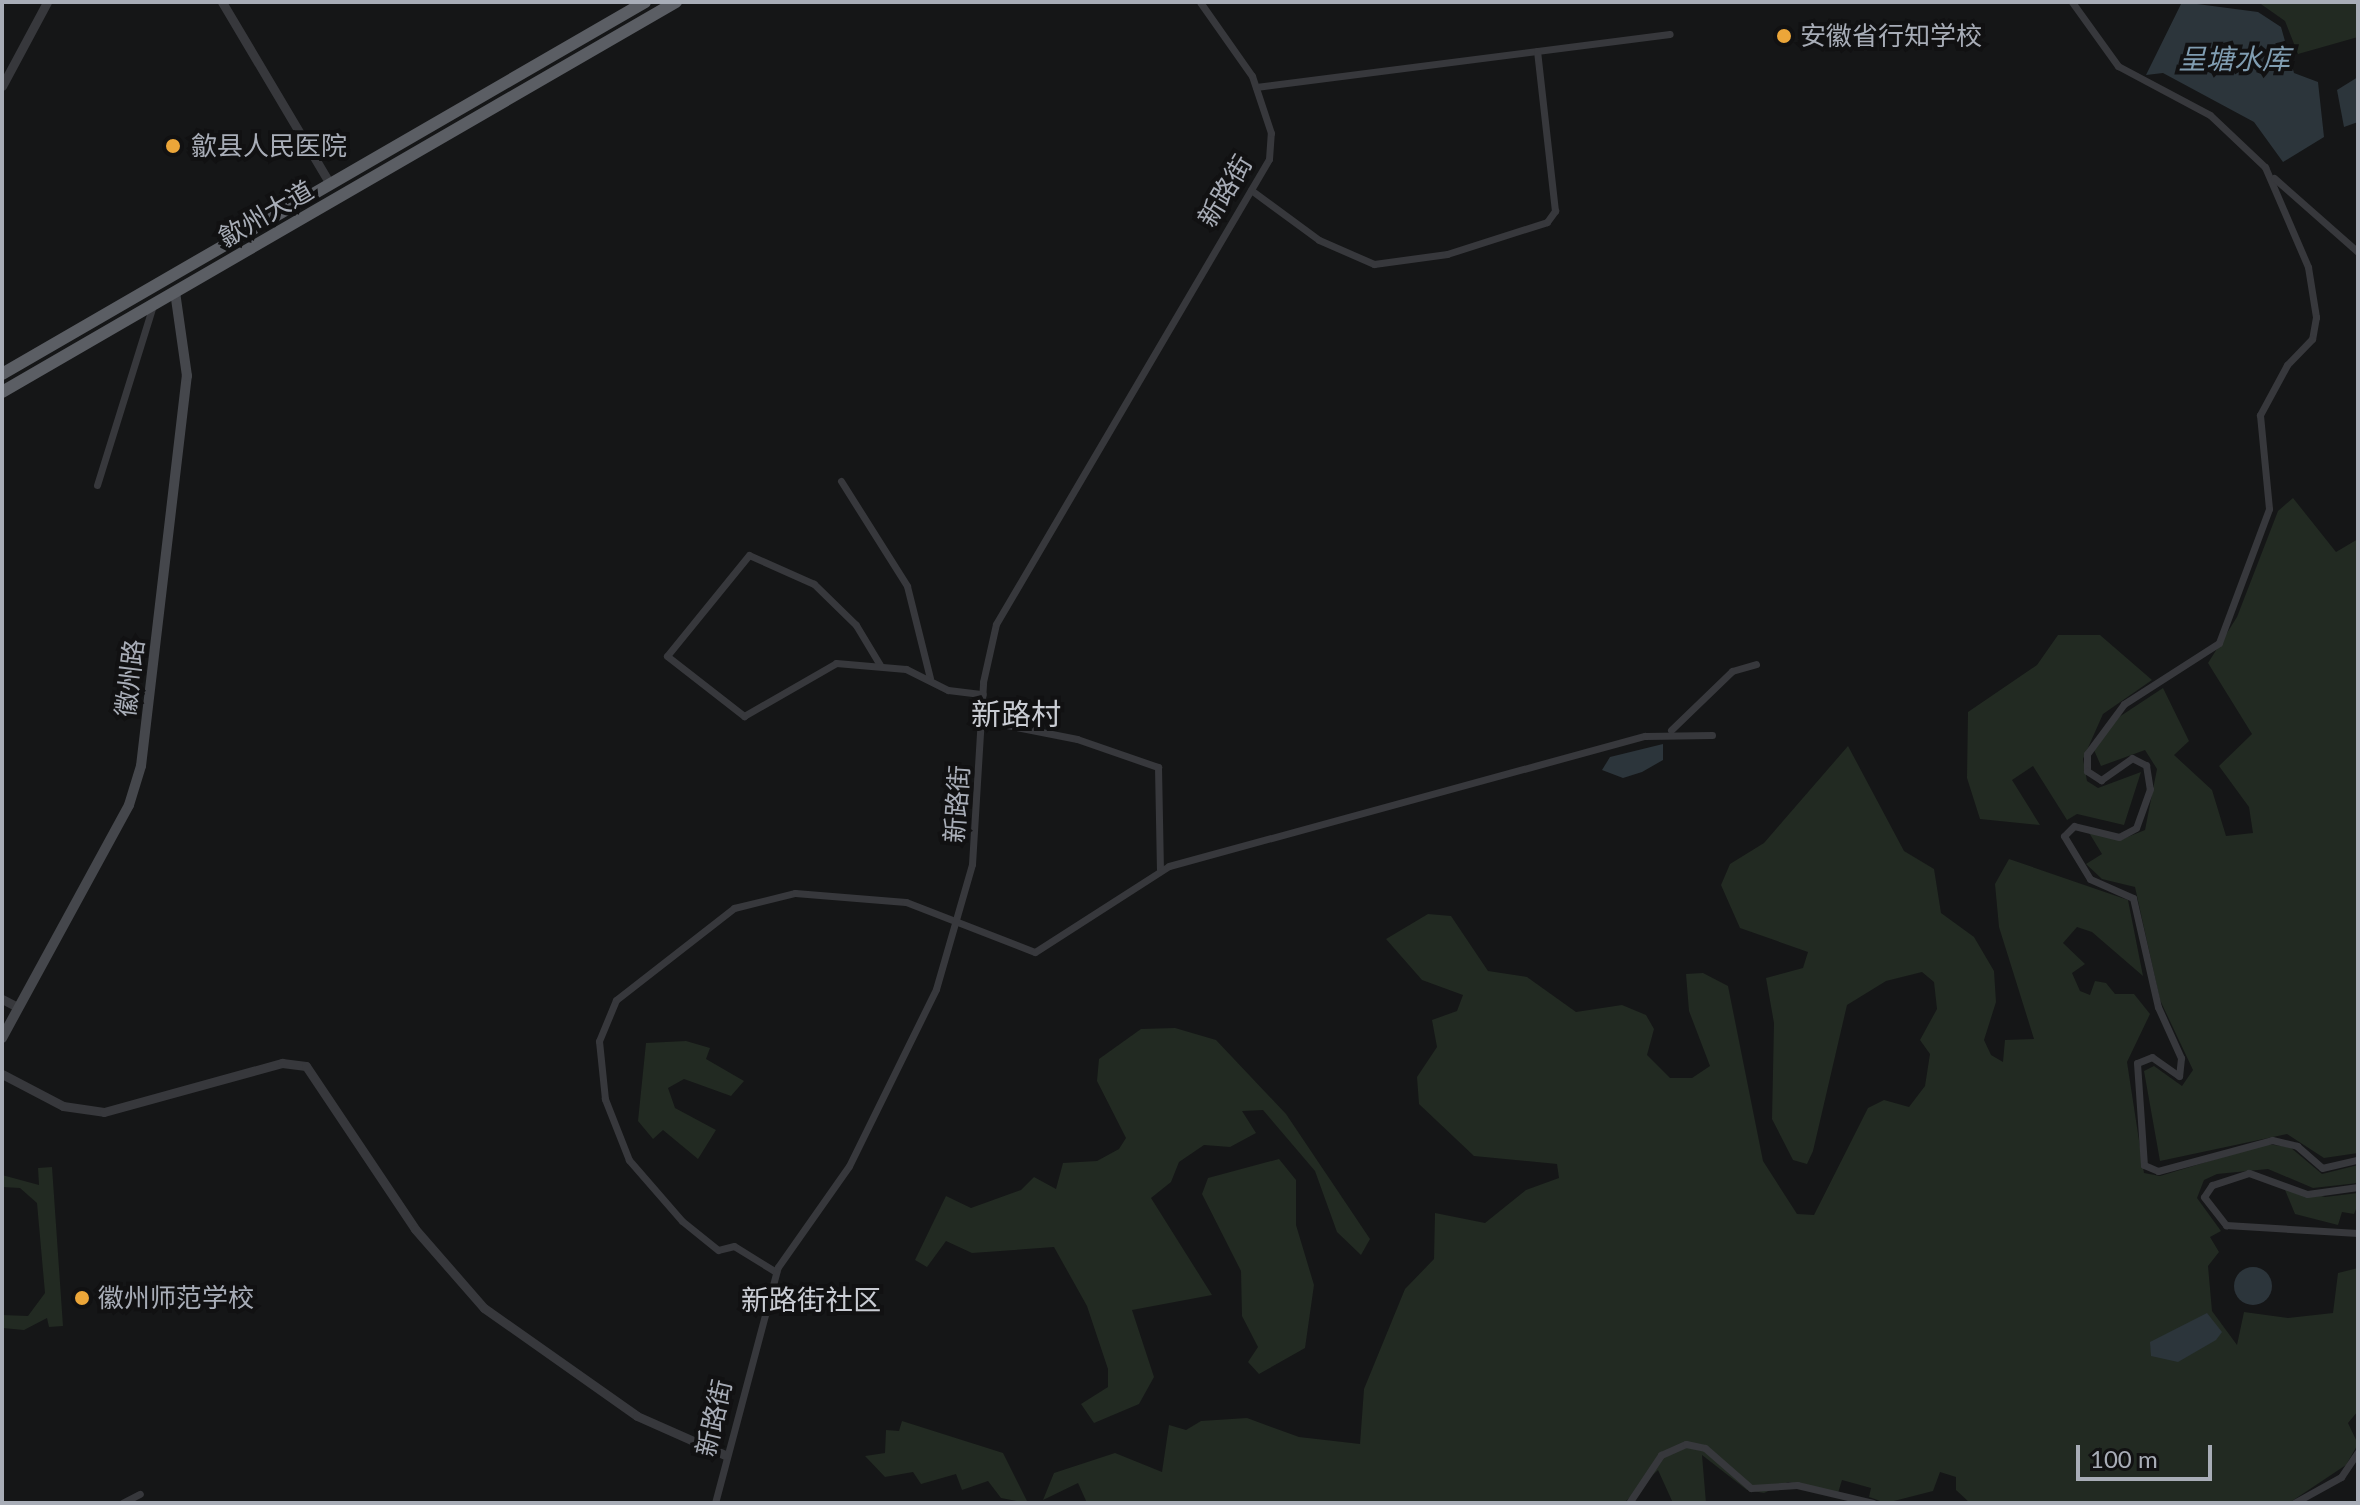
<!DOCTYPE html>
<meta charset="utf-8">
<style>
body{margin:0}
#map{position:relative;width:2360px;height:1505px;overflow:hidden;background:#151617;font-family:Lato,"Noto Sans SC",sans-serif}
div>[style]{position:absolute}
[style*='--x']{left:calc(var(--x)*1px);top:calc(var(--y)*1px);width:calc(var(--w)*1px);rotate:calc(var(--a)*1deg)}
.green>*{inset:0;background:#222a22}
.water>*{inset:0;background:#2c353b}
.round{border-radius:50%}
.minor>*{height:7px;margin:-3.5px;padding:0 3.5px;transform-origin:3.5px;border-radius:3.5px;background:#37383c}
.tertiary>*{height:9px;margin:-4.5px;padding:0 4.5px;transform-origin:4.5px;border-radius:4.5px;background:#37383c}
.secondary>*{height:10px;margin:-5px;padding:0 5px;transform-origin:5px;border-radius:5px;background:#45474c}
.trunk>*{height:12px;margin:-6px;padding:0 6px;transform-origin:6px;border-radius:6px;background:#5b5e64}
.dots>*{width:22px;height:22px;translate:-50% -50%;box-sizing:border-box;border:4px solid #111112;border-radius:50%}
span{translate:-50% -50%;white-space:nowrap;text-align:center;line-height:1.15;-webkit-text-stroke:8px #111112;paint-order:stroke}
.poi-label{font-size:26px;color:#a8adb7}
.left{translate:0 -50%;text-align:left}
.street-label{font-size:26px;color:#a8adb7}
.water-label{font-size:28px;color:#809db1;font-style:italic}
.neighbourhood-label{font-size:28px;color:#c9ccd3}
.quarter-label{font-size:30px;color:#c9ccd3}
.frame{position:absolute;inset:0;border:4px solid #a8adb7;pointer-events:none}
.scale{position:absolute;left:2076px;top:1445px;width:136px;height:36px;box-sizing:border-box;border:4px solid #a8adb7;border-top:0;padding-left:10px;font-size:24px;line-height:28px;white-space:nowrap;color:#a8adb7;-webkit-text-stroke:6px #111112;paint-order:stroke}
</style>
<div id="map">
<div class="green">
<i style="clip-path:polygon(2258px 2px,2358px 2px,2358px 37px,2298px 54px,2285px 21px)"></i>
<i style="clip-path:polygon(2293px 498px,2336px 552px,2358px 539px,2358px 1153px,2324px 1158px,2287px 1134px,2160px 1161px,2144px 1071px,2154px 1066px,2182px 1086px,2193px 1070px,2160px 1000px,2135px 887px,2102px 879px,2086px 864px,2102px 854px,2088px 831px,2120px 840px,2145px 830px,2157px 769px,2145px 750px,2101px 766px,2094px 750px,2116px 719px,2163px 688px,2189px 741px,2174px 755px,2212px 790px,2226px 836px,2253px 833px,2249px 807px,2219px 766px,2252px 734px,2208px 663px,2237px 617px,2278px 511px)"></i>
<i style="clip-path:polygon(2058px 635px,2100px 635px,2152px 680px,2103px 714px,2083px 759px,2087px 781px,2098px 788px,2141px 772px,2124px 825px,2077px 814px,2067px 820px,2033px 766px,2012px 780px,2040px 825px,1980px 819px,1967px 778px,1968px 712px,2037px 665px)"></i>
<i style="clip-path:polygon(1848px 746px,1904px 851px,1934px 869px,1941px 913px,1974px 937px,1994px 971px,1996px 1002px,1984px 1040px,1991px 1055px,2003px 1062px,2005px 1040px,2034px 1039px,1999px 927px,1995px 884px,2009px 859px,2128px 900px,2143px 976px,2092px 932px,2077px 927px,2063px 943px,2085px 964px,2072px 973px,2080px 991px,2090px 995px,2095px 981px,2106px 983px,2115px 994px,2134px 994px,2150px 1014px,2127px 1062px,2144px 1173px,2160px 1176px,2266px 1144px,2290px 1147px,2322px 1174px,2358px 1165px,2358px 1183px,2313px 1188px,2268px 1169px,2217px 1174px,2204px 1180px,2197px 1198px,2221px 1231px,2210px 1237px,2219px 1252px,2208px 1266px,2212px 1311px,2237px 1345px,2244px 1312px,2288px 1318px,2333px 1313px,2338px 1273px,2358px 1268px,2358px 1411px,2348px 1423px,2358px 1444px,2346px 1465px,2289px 1503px,1970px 1503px,1956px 1490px,1956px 1477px,1940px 1472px,1933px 1491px,1886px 1503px,1869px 1497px,1871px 1488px,1842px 1480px,1838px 1493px,1788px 1482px,1764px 1493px,1747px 1490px,1702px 1455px,1706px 1503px,1673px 1503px,1658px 1470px,1624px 1503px,1087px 1503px,1078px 1483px,1043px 1500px,1054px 1473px,1115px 1453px,1162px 1472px,1169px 1425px,1186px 1430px,1201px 1421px,1247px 1418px,1299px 1437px,1360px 1444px,1364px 1389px,1405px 1289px,1434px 1259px,1435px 1213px,1485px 1223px,1526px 1190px,1559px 1178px,1557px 1164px,1474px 1156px,1419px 1104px,1417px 1077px,1437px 1047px,1432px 1020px,1457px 1011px,1463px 995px,1422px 980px,1386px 939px,1428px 914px,1451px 916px,1488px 971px,1527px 977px,1576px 1012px,1622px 1005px,1646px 1015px,1654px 1029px,1647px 1055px,1670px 1078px,1692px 1078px,1710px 1066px,1689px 1011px,1686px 974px,1703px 973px,1728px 986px,1763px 1161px,1797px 1214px,1814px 1215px,1868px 1108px,1884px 1100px,1909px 1107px,1925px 1086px,1930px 1054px,1920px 1040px,1937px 1009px,1934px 982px,1922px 972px,1886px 981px,1847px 1005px,1813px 1151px,1807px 1164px,1793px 1160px,1772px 1119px,1774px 1023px,1766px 978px,1803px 968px,1808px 952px,1740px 928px,1721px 885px,1730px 864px,1764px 843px)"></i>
<i style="clip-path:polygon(1175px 1028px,1216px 1040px,1286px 1114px,1370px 1239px,1361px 1255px,1337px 1232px,1315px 1171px,1263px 1110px,1242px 1111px,1256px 1133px,1230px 1147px,1204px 1145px,1179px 1162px,1171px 1182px,1151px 1198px,1212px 1295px,1132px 1310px,1154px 1377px,1139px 1404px,1094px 1423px,1081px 1404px,1108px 1387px,1108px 1369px,1087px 1306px,1054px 1247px,972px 1253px,946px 1241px,927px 1267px,915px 1260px,946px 1196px,971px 1208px,1021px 1190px,1034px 1177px,1056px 1189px,1063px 1163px,1097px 1161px,1119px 1149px,1126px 1138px,1097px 1081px,1099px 1059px,1141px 1029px)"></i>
<i style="clip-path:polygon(686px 1041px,710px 1048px,706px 1059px,744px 1081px,731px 1096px,684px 1079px,668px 1088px,675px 1108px,716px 1130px,698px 1159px,663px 1130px,653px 1139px,638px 1121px,646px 1043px)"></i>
<i style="clip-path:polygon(1279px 1159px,1296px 1180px,1296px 1225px,1314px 1285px,1305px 1348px,1259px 1374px,1248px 1362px,1258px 1347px,1242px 1316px,1241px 1271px,1202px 1194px,1208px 1178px)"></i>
<i style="clip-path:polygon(52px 1167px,63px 1326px,49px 1327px,47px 1318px,24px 1330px,3px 1328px,2px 1315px,28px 1316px,45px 1293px,37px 1203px,20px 1188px,2px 1187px,2px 1175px,39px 1185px,38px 1168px)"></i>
<i style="clip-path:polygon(2283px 1185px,2325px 1197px,2358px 1193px,2358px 1204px,2354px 1214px,2342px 1212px,2338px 1225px,2295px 1214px)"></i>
<i style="clip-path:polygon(902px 1421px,1003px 1453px,1028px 1503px,1001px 1498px,988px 1481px,962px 1490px,956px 1474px,921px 1484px,913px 1472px,885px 1477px,865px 1456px,885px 1453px,886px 1430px,899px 1431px)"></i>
</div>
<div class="water">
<i style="clip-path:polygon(2182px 2px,2258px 12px,2281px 27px,2294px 73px,2318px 82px,2324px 137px,2283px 162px,2254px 122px,2163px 73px,2146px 75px)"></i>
<i style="clip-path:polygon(2358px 77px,2358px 122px,2344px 127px,2337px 90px)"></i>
<i style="clip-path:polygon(1663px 744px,1663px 760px,1642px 772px,1623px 778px,1602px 770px,1610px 757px)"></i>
<i class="round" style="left:2234px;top:1267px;width:38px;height:38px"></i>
<i style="clip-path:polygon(2207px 1313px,2222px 1332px,2216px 1340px,2178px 1362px,2151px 1356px,2150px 1342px)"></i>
</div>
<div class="minor">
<i style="--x:2072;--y:2;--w:79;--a:54.3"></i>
<i style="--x:2118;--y:66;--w:104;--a:28"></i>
<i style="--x:2210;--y:115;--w:76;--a:43.4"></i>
<i style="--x:2265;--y:167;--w:109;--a:66.7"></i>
<i style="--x:2308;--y:267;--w:51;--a:80.9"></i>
<i style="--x:2316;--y:317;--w:22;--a:100"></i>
<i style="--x:2312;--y:339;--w:36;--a:134"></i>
<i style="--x:2287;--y:365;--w:57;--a:118.4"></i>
<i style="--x:2260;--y:415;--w:94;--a:84.5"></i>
<i style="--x:2269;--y:509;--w:143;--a:110.5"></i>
<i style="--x:2219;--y:643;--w:113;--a:147.3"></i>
<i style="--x:2124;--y:704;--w:62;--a:126.5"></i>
<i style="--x:2087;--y:754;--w:17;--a:90"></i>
<i style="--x:2087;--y:771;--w:17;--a:33"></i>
<i style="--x:2101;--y:780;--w:38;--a:-35"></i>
<i style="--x:2132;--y:758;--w:16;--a:27"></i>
<i style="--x:2146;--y:765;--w:24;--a:81"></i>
<i style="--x:2150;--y:789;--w:41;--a:109.7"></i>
<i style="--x:2136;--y:828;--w:19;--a:152"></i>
<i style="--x:2119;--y:837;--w:46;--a:-166.3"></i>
<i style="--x:2074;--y:826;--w:14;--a:135"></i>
<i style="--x:2064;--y:836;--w:50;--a:58.8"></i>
<i style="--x:2090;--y:879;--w:47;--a:23.8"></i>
<i style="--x:2133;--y:898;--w:112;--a:77.1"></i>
<i style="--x:2158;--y:1007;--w:56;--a:65.7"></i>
<i style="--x:2181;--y:1058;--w:18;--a:96"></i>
<i style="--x:2179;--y:1076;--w:33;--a:-145"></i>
<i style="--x:2152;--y:1057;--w:16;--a:158"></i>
<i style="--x:2137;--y:1063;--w:102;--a:86.1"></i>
<i style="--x:2144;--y:1165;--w:15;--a:23"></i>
<i style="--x:2158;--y:1171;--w:118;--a:-15.2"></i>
<i style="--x:2272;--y:1140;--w:26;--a:13"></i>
<i style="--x:2297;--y:1146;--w:33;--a:41"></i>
<i style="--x:2322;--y:1168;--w:37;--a:-13"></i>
<i style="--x:1256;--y:87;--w:417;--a:-7.3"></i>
<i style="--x:2274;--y:178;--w:112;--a:41.4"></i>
<i style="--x:1251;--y:190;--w:84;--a:36.3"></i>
<i style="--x:1319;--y:240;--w:60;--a:23.6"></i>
<i style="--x:1374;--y:264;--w:74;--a:-7.8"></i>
<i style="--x:1447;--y:254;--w:105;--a:-17.7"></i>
<i style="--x:1547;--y:222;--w:14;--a:-54"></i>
<i style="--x:1555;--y:211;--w:161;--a:-96.4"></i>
<i style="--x:841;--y:481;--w:124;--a:57.8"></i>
<i style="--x:907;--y:586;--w:95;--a:76"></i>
<i style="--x:97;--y:485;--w:185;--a:-72.7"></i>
<i style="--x:880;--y:665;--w:47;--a:-121"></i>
<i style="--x:856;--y:625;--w:59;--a:-135.7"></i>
<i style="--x:814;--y:584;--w:71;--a:-156"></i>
<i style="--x:749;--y:555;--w:130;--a:129.1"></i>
<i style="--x:667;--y:656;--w:98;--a:37.9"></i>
<i style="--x:744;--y:716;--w:106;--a:-29.9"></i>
<i style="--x:836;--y:663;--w:70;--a:4.9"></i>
<i style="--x:906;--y:669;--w:47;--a:26.6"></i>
<i style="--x:948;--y:690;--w:35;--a:7"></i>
<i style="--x:981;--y:720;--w:98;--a:11.2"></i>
<i style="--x:1077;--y:739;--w:86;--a:19.1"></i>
<i style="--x:1158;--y:767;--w:102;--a:88.9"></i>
<i style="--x:1671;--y:730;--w:85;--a:-44"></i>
<i style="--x:1732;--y:671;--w:25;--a:-16"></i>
<i style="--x:2358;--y:1187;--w:51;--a:172.2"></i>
<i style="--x:2307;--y:1194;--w:62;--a:-160.1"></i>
<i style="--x:2249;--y:1173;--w:39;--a:162"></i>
<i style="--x:2212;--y:1185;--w:14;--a:124"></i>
<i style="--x:2204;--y:1197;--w:36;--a:52"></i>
<i style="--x:2226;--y:1225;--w:132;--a:3.5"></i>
<i style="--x:776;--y:1272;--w:49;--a:-148.2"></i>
<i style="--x:734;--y:1246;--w:16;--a:166"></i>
<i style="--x:718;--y:1250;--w:46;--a:-141.1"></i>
<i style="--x:682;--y:1221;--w:81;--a:-131"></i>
<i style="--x:629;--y:1160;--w:66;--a:-111.5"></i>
<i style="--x:605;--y:1099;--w:58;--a:-95.9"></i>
<i style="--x:599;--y:1041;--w:44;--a:-67.5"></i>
<i style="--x:616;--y:1000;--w:150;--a:-37.9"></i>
<i style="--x:734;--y:908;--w:63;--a:-13.8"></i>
<i style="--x:795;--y:893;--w:111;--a:4.6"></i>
<i style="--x:906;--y:902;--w:138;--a:21.2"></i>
<i style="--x:1035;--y:952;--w:159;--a:-32.7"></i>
<i style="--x:1169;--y:866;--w:493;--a:-15.3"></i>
<i style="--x:1645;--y:736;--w:67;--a:-0.9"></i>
<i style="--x:122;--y:1503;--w:20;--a:-27"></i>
<i style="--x:715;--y:1503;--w:244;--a:-75.1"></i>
<i style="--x:778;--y:1267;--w:123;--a:-54.9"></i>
<i style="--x:849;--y:1166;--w:197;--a:-63.8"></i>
<i style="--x:936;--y:989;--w:130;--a:-73.9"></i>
<i style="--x:972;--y:864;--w:182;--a:-86.5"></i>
<i style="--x:983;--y:682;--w:59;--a:-77.4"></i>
<i style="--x:996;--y:624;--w:539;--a:-59.58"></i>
<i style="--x:1269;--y:159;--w:26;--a:-86"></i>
<i style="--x:1271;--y:133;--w:60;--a:-108.4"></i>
<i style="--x:1252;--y:76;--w:90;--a:-125.1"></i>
<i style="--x:1629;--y:1503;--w:58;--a:-56.3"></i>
<i style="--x:1661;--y:1455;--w:27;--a:-24"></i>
<i style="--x:1686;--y:1444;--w:19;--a:12"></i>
<i style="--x:1705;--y:1448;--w:61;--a:41"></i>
<i style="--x:1751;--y:1488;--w:46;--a:-3.7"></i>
<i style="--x:1797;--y:1485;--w:78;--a:13.3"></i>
<i style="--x:2294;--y:1503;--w:54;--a:-29"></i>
<i style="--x:2341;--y:1477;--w:30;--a:-56"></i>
</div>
<div class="tertiary">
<i style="--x:222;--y:2;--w:212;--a:59.3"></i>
<i style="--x:2;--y:86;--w:95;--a:-61.8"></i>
<i style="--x:2;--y:999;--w:18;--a:27"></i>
<i style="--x:2;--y:1074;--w:69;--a:27.7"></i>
<i style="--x:63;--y:1106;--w:41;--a:8.3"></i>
<i style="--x:104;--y:1112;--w:185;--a:-15.4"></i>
<i style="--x:282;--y:1063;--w:24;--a:7"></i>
<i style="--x:306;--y:1066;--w:196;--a:56.2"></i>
<i style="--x:415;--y:1229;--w:105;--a:48.9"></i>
<i style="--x:484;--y:1308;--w:187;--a:35.2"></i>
<i style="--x:637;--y:1416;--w:96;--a:23.9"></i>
</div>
<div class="secondary">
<i style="--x:2;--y:1038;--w:265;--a:-61.4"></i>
<i style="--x:129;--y:805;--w:41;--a:-72.9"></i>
<i style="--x:141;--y:766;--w:393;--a:-83.3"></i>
<i style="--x:187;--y:376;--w:85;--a:-98.1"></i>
</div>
<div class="trunk">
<i style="--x:2;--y:374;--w:743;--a:-30.05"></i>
<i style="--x:2;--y:392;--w:779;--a:-30.06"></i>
</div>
<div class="dots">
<i style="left:1784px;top:36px;background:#eca639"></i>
<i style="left:173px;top:146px;background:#eca639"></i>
<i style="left:82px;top:1298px;background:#eca639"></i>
</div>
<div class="poi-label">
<span class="left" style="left:1800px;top:36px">安徽省行知学校</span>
<span class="left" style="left:191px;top:146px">歙县人民医院</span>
<span class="left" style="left:98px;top:1298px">徽州师范学校</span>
</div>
<div class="street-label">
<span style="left:1225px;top:191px;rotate:-59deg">新路街</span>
<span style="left:266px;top:214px;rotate:-30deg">歙州大道</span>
<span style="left:130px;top:678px;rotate:-83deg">徽州路</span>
<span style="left:957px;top:804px;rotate:-86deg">新路街</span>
<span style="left:714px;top:1418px;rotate:-77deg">新路街</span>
</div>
<div class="water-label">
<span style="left:2234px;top:58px">呈塘水库</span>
</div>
<div class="neighbourhood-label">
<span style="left:811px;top:1299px">新路街社区</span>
</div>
<div class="quarter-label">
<span style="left:1016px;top:713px">新路村</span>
</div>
<div class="frame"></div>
<div class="scale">100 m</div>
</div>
